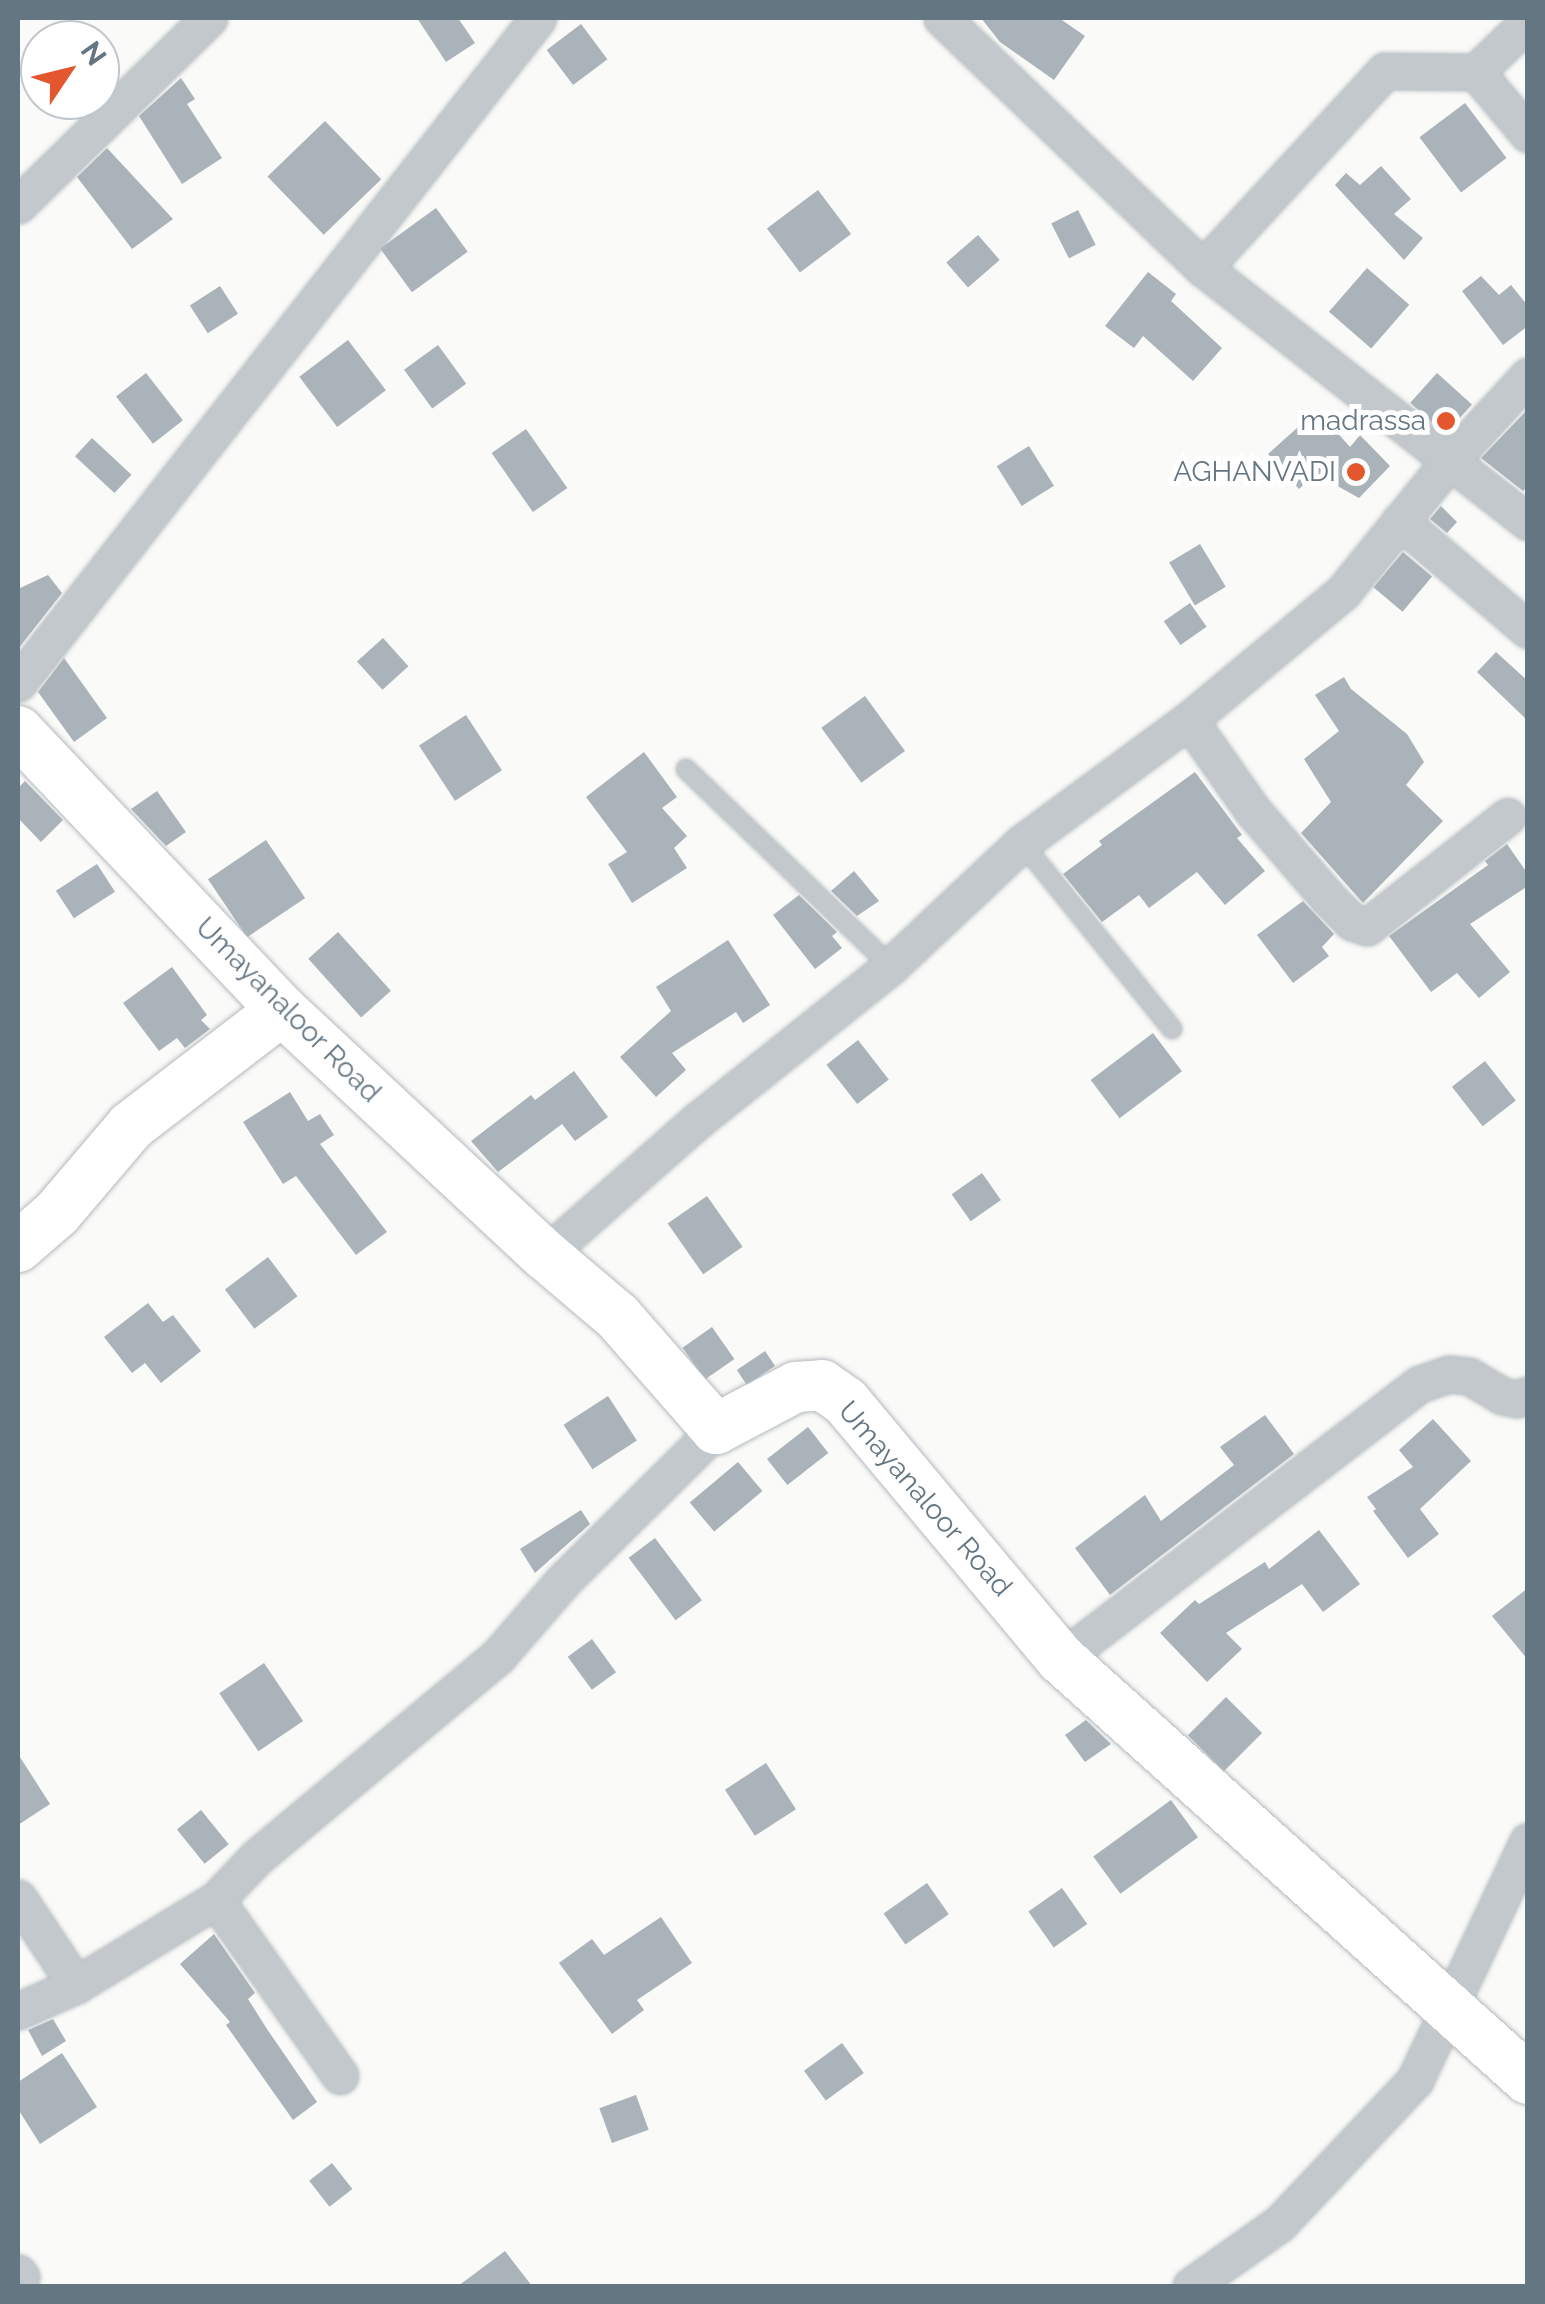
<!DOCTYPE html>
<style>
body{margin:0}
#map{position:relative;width:1545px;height:2304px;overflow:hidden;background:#fafaf8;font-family:Raleway,sans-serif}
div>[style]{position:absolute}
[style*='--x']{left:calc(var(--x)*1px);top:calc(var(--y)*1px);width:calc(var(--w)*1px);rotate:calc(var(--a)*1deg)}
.building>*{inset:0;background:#aab3b9;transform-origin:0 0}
.roads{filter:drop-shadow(0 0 2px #b3babf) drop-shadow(0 0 2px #b3babf)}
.lane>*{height:18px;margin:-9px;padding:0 9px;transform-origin:9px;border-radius:9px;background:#c3c8cc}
.street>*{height:35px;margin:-17.5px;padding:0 17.5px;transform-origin:17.5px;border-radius:17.5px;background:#c3c8cc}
.secondary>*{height:50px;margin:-25px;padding:0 25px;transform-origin:25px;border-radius:25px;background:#fff}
.dots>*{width:28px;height:28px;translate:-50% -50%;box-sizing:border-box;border:5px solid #fff;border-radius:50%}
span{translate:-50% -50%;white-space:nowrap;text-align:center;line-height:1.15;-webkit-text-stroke:10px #fff;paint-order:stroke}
.poi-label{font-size:28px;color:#657683}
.right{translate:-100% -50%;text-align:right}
.street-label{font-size:28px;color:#657683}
.frame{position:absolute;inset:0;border:20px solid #657683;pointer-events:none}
.north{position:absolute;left:20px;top:20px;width:100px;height:100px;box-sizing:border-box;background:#fff;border:2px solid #c1c8cd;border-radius:50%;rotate:55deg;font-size:28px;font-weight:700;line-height:40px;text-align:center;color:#657683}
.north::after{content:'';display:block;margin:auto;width:35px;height:45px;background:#e4572e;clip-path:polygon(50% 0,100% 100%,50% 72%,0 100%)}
</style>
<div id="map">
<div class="building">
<i style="clip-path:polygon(417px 18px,458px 18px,475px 43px,446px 62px)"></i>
<i style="clip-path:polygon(981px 18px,1059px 18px,1085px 36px,1054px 80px,1000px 42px)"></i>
<i style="left:581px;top:24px;width:44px;height:43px;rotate:53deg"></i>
<i style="clip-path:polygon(181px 78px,195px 99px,187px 104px,222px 158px,182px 184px,139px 116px)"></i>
<i style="left:1465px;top:103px;width:69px;height:57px;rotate:53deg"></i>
<i style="left:325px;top:121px;width:81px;height:80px;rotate:46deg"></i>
<i style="clip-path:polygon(107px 148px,173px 219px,132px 249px,77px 177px)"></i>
<i style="clip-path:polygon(1381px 166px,1411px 199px,1394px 214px,1423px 238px,1404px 260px,1335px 185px,1346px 173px,1360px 185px)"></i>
<i style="left:818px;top:190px;width:55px;height:64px;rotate:53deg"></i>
<i style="left:436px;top:208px;width:54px;height:69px;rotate:54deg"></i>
<i style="left:1078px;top:210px;width:39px;height:30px;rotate:63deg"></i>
<i style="left:978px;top:235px;width:33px;height:42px;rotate:49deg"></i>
<i style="left:1367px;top:268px;width:56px;height:58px;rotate:41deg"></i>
<i style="clip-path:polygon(1148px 272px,1176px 294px,1171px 301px,1222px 348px,1193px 381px,1143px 336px,1134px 348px,1105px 326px)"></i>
<i style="clip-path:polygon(1481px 276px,1499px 295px,1511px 285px,1528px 306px,1528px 326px,1503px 345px,1462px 291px)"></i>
<i style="left:220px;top:286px;width:33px;height:36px;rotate:57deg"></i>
<i style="left:348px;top:340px;width:63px;height:61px;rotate:53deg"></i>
<i style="left:438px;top:345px;width:48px;height:42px;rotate:54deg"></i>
<i style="left:146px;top:373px;width:60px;height:38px;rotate:52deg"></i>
<i style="left:1437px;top:373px;width:47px;height:40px;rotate:42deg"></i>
<i style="clip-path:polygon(1528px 409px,1528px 487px,1523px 491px,1481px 458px)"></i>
<i style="clip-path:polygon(1317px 410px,1350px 447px,1360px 435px,1390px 466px,1359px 498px,1316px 474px,1299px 489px,1268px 454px)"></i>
<i style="left:526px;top:429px;width:72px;height:42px;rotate:55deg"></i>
<i style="left:92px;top:438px;width:54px;height:25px;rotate:43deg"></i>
<i style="left:1029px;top:446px;width:47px;height:38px;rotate:58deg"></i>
<i style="clip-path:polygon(1441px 506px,1457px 522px,1447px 533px,1430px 519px)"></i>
<i style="left:1200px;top:544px;width:50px;height:36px;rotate:59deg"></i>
<i style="left:1403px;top:552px;width:38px;height:46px;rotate:40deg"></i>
<i style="clip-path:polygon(48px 575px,62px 593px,18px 649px,18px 589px)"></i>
<i style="left:1190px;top:603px;width:29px;height:32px;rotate:55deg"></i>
<i style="left:383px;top:638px;width:38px;height:35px;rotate:48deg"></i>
<i style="clip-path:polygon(1496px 652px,1528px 681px,1528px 721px,1477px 672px)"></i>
<i style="clip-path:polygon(64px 658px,107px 718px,74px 742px,38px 692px)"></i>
<i style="clip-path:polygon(1344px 677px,1351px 689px,1407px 734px,1424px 762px,1406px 785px,1443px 821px,1363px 903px,1301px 833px,1331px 802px,1304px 759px,1339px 731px,1315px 695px)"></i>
<i style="left:865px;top:696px;width:68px;height:54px;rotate:54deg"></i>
<i style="left:466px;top:715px;width:66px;height:56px;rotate:57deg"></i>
<i style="clip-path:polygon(644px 752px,677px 797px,662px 808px,687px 836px,674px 848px,687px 868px,632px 903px,608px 864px,627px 852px,586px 797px)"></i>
<i style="clip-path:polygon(1195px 772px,1242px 835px,1237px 838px,1265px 871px,1225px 905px,1197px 872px,1149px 908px,1139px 895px,1102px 922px,1063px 874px,1102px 845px,1099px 841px)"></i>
<i style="clip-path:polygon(25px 781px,63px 820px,41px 842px,18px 818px,18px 788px)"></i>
<i style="clip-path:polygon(157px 791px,186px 832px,166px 846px,131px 809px)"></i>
<i style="left:266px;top:840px;width:70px;height:70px;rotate:56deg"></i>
<i style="clip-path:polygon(1507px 844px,1528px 874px,1528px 886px,1470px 924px,1510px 972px,1479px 998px,1457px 973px,1431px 992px,1389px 936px,1488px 865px,1485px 861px)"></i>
<i style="left:97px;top:864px;width:33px;height:49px;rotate:57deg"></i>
<i style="clip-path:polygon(854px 871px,879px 901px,857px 916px,831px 891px)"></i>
<i style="clip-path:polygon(799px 895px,837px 932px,832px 936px,842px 948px,815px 969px,773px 915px)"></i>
<i style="clip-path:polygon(1303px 901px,1334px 934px,1322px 947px,1329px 956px,1293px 983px,1257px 935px)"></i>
<i style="left:338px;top:932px;width:79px;height:40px;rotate:48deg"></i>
<i style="clip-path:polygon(728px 940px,770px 1005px,743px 1023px,736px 1012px,672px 1053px,686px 1070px,656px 1097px,620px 1057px,671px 1011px,656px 987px)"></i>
<i style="clip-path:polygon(172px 967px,207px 1015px,201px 1020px,210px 1029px,185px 1048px,177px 1038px,159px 1051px,123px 1003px)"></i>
<i style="left:1153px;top:1033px;width:48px;height:78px;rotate:53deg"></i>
<i style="left:858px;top:1040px;width:50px;height:40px;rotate:52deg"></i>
<i style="left:1485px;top:1061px;width:50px;height:42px;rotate:52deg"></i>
<i style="clip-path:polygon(574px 1071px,608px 1117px,575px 1141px,562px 1124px,498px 1172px,471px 1141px,531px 1095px,535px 1100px)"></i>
<i style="clip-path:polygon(290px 1092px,308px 1121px,320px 1114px,334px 1135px,320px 1144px,387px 1232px,356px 1255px,296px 1176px,283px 1184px,243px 1122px)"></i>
<i style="left:982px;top:1173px;width:33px;height:37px;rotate:55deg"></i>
<i style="left:707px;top:1196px;width:62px;height:48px;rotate:55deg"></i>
<i style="left:268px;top:1257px;width:49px;height:54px;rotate:53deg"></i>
<i style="clip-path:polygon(148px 1303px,163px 1322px,173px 1315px,201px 1351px,161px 1383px,145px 1363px,132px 1373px,104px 1337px)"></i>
<i style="left:712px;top:1327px;width:39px;height:36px;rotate:55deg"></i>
<i style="left:765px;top:1351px;width:18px;height:34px;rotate:56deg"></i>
<i style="left:608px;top:1396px;width:53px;height:53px;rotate:57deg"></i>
<i style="clip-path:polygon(1265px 1415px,1294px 1454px,1110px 1595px,1075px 1548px,1145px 1495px,1161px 1521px,1234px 1465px,1220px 1447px)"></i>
<i style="clip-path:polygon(1433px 1419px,1471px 1461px,1420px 1509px,1439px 1534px,1408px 1558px,1373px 1511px,1376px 1509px,1367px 1497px,1413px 1467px,1399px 1450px)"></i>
<i style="left:808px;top:1427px;width:33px;height:52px;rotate:52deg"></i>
<i style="left:738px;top:1462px;width:38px;height:63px;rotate:50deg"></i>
<i style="clip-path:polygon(581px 1510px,590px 1524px,535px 1573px,520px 1549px)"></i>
<i style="clip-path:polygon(1319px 1530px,1360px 1584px,1323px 1612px,1302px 1584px,1226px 1633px,1242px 1649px,1207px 1682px,1160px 1633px,1195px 1600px,1199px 1604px,1265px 1562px,1269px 1569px)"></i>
<i style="left:655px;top:1538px;width:78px;height:33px;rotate:53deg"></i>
<i style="clip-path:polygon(1528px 1588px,1528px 1660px,1492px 1616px)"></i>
<i style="left:592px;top:1639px;width:41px;height:30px;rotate:54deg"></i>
<i style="left:264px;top:1663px;width:70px;height:54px;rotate:56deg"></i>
<i style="left:1226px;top:1697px;width:51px;height:54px;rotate:45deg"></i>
<i style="clip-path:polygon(1086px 1720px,1111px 1744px,1085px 1762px,1065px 1735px)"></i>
<i style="clip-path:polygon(18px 1754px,50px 1804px,18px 1825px)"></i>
<i style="left:766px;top:1763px;width:55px;height:49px;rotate:57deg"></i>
<i style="left:1171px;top:1800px;width:46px;height:96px;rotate:54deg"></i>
<i style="left:201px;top:1810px;width:44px;height:31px;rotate:51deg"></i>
<i style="left:927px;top:1883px;width:38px;height:53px;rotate:55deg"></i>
<i style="left:1062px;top:1888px;width:44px;height:41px;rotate:55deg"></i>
<i style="clip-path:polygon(661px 1917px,692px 1963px,637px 2000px,644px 2010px,612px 2034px,559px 1963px,592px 1939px,604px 1955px)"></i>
<i style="clip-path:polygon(214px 1934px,255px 1993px,248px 1999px,267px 2029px,317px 2102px,293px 2120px,226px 2025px,230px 2022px,180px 1964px)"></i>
<i style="clip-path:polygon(53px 2019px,66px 2041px,42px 2056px,28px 2030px)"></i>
<i style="left:842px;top:2043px;width:37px;height:47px;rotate:54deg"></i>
<i style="clip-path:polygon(62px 2053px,97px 2107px,40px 2144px,18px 2109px,18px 2082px)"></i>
<i style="left:636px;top:2095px;width:37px;height:39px;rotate:70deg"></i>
<i style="left:332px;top:2163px;width:33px;height:29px;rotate:52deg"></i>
<i style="clip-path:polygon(505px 2251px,532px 2286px,458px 2286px)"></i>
</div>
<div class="roads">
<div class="lane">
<i style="--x:686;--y:769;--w:284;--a:43.9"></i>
<i style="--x:1022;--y:843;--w:239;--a:51.1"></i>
</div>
<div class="street">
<i style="--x:942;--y:18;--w:361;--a:43.8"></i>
<i style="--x:1203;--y:268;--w:412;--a:38"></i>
<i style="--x:1528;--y:22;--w:72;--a:136.1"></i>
<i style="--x:1476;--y:72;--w:81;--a:50"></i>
<i style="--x:18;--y:205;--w:267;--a:-44.4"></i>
<i style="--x:1203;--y:268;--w:268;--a:-47.3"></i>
<i style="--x:1385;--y:71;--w:91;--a:0.6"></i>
<i style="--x:1400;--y:521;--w:168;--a:40.4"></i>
<i style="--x:18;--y:683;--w:844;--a:-51.98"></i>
<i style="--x:1189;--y:720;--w:111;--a:54.9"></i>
<i style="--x:1253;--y:811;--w:115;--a:49.2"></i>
<i style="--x:1328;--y:898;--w:34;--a:45"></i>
<i style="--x:1352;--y:922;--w:16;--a:18"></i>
<i style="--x:1367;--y:927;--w:179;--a:-38.2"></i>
<i style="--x:545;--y:1255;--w:203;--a:-41.4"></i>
<i style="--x:697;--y:1121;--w:248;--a:-38.6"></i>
<i style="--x:891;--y:966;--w:180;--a:-43.2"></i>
<i style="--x:1022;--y:843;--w:207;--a:-36.4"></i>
<i style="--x:1189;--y:720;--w:200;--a:-39.7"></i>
<i style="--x:1343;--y:592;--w:166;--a:-50.9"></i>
<i style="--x:1448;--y:463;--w:118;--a:-47.4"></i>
<i style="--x:1061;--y:1659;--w:452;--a:-37.5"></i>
<i style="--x:1420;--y:1384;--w:31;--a:-19"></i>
<i style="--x:1449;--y:1374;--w:20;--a:6"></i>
<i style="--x:1469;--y:1376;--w:39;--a:31"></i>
<i style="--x:1502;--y:1396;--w:15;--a:11"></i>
<i style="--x:1517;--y:1399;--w:12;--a:-20"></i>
<i style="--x:18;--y:1898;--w:105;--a:56.3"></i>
<i style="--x:216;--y:1900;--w:215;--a:54.8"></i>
<i style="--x:18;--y:2011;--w:64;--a:-24.1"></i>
<i style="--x:76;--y:1985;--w:164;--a:-31.3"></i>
<i style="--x:216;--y:1900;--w:59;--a:-46.4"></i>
<i style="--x:257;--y:1857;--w:314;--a:-39.8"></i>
<i style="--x:498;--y:1656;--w:98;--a:-49.1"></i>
<i style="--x:562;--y:1582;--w:217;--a:-44.8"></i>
<i style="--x:18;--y:2273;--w:5;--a:53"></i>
<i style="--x:1191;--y:2286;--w:108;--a:-35.2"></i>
<i style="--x:1279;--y:2224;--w:198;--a:-46.6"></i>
<i style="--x:1415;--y:2080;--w:264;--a:-64.7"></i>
</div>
<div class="secondary">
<i style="--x:18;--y:731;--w:384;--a:46.6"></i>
<i style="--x:282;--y:1010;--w:359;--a:43"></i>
<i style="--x:545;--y:1255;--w:96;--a:40.3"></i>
<i style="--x:618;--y:1317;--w:149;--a:48.8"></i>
<i style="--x:716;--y:1429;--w:90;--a:-27.7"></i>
<i style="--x:796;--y:1387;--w:26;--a:-4"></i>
<i style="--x:822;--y:1385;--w:29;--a:35"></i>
<i style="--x:846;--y:1402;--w:335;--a:50.1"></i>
<i style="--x:1061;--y:1659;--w:628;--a:41.97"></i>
<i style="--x:18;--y:1247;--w:52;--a:-41.1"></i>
<i style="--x:57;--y:1213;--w:114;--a:-49.6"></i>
<i style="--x:131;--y:1126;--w:190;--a:-37.5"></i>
</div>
</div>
<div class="dots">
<i style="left:1446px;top:421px;background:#e4572e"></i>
<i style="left:1356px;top:472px;background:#e4572e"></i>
</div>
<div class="poi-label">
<span class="right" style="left:1426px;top:421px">madrassa</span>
<span class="right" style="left:1336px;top:472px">AGHANVADI</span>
</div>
<div class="street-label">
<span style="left:288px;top:1010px;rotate:45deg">Umayanaloor Road</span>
<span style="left:925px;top:1499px;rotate:49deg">Umayanaloor Road</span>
</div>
<div class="frame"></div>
<div class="north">N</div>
</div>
